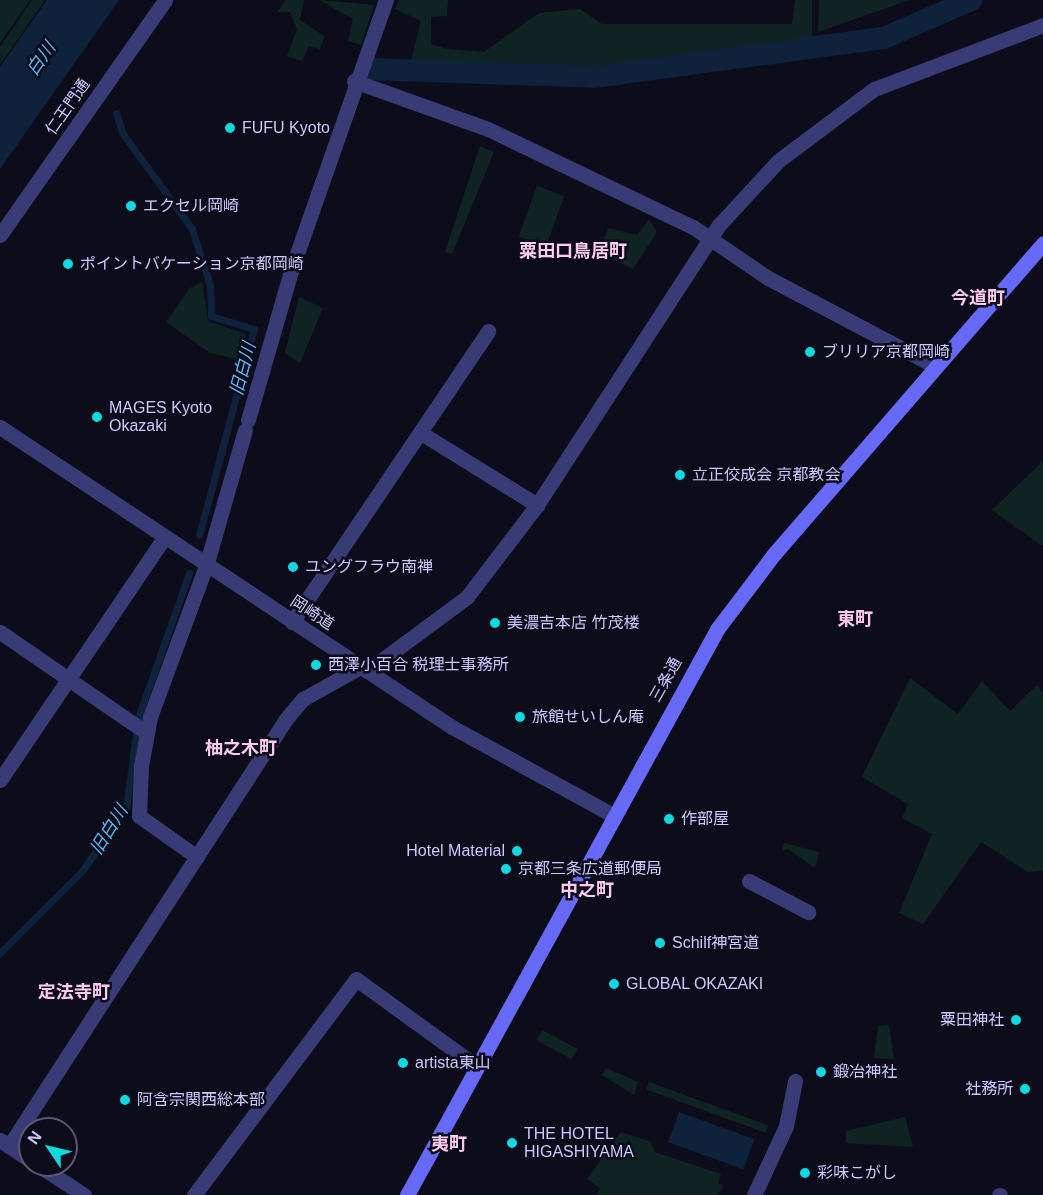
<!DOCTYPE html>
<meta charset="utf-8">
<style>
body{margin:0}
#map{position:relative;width:1043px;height:1195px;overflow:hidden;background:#0d0c1a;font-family:Helvetica,"Noto Sans JP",sans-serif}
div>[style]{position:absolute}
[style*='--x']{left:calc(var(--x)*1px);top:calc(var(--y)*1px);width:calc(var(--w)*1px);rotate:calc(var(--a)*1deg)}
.green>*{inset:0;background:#0f2422;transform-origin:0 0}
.water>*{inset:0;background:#0e223c;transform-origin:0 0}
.stream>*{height:7px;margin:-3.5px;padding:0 3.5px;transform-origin:3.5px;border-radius:3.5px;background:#0e223c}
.canal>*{height:22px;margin:-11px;padding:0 11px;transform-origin:11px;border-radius:11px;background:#0e223c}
.minor>*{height:15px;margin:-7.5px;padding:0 7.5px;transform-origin:7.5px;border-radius:7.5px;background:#393b77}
.tertiary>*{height:15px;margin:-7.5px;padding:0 7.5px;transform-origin:7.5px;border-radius:7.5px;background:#393b77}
.secondary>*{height:15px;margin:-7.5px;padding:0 7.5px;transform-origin:7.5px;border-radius:7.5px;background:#666af6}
.dots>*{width:16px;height:16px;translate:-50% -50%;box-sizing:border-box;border:3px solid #0d0c1a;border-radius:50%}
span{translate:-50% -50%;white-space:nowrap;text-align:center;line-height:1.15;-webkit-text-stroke:5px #0d0c1a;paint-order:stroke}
.street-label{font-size:16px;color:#cbc9fc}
.poi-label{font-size:16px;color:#cbc9fc}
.left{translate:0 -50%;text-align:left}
.right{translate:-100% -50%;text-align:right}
.water-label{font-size:18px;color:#5db7f5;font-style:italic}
.neighbourhood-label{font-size:18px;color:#fccaed;font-weight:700}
.north{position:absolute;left:18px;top:1117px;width:60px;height:60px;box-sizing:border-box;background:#0d0c1a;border:2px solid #595874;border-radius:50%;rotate:305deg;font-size:16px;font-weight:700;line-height:24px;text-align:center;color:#cbc9fc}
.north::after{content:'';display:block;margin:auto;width:21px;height:27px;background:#0ed9e2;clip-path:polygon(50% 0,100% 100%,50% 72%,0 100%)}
</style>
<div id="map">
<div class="green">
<i style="clip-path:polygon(0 0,30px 0,0 43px)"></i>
<i style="clip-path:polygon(32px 0,45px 0,0 65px,0 47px)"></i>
<i style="clip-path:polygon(285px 0,304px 0,300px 20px,324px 36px,320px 49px,309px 46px,302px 61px,287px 56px,297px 29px,290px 12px,278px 12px)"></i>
<i style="clip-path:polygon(319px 0,374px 5px,361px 45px,348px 41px,353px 19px)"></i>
<i style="clip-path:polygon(399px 0,448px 0,447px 16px,431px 17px,431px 44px,447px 49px,484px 52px,539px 13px,580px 9px,602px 24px,792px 24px,795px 0,812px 0,812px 38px,716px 55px,590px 66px,434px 68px,410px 64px,421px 21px,395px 9px)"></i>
<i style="clip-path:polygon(819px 0,910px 0,818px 32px)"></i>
<i style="clip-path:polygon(480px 146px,494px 152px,452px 254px,445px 252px)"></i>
<i style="left:537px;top:186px;width:29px;height:54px;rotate:20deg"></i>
<i style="clip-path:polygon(649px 219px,657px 232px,633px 269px,598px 253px,608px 228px,637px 235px)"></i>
<i style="clip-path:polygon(202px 282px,208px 321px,246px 334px,238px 359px,210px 353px,166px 322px,190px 288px)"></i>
<i style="clip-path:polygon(299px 297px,323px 308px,300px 363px,285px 353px)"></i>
<i style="clip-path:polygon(1043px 461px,1043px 544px,1042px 546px,992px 510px)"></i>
<i style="clip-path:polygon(910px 678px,958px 714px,982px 681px,1010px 711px,1037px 685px,1043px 693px,1043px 871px,1028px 872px,981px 842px,923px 924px,899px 913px,932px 834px,902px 818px,908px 804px,862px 777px)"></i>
<i style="clip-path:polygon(784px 843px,819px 852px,815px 868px,788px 849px,782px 851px)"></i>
<i style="clip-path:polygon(889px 1025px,894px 1059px,874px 1058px,878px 1026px)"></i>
<i style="left:542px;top:1030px;width:40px;height:12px;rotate:28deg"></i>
<i style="clip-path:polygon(606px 1068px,638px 1082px,634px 1095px,602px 1075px)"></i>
<i style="left:649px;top:1082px;width:127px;height:8px;rotate:20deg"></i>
<i style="clip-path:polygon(905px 1117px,913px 1147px,846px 1143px,846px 1131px)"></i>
<i style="clip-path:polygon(621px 1132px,651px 1142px,655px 1152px,721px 1174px,718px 1183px,724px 1187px,717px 1195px,596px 1195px,600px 1188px,587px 1179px)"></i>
</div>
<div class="water">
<i style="clip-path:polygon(47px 0,119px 0,0 169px,0 67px)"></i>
<i style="left:679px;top:1112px;width:80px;height:32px;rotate:20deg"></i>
</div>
<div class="stream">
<i style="--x:116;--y:113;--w:22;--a:72"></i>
<i style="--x:123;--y:134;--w:117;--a:54"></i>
<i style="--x:192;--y:229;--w:59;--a:72.2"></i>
<i style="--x:210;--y:285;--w:31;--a:88"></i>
<i style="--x:211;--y:316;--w:45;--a:16.8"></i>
<i style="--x:254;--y:329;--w:213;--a:104.9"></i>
<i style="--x:0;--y:953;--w:116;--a:-45"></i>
<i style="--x:82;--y:871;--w:77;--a:-55.1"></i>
<i style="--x:126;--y:808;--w:91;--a:-82.4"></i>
<i style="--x:138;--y:718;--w:154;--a:-70.6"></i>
</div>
<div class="canal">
<i style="--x:369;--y:69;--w:225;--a:2"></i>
<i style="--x:594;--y:77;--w:293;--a:-7.7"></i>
<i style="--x:884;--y:38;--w:95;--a:-23.6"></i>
</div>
<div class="minor">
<i style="--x:354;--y:81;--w:142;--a:19.7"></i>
<i style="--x:488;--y:129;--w:227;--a:25.6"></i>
<i style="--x:693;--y:227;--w:91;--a:34.2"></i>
<i style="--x:768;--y:278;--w:189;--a:27.8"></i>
<i style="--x:248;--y:420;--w:158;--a:-73.9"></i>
<i style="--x:292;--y:268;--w:284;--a:-70.7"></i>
<i style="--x:421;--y:433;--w:137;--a:31.8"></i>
<i style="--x:292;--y:622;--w:351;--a:-56"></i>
<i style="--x:0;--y:632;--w:178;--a:34.5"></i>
<i style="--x:367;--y:671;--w:124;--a:-36.5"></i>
<i style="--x:467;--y:597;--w:116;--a:-52.7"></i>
<i style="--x:537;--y:505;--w:334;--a:-57"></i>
<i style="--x:719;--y:225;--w:87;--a:-47.3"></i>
<i style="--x:778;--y:161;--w:120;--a:-36.9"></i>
<i style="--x:874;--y:89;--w:181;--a:-20.7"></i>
<i style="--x:0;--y:780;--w:292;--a:-55.9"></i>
<i style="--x:197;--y:857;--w:71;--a:-144.7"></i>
<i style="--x:139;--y:816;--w:50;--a:-87.7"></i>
<i style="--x:141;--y:766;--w:50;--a:-79.6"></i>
<i style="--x:150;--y:717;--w:161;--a:-69.7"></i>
<i style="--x:206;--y:566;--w:141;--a:-74"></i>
<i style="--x:749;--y:881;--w:67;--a:27.7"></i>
<i style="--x:9;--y:1146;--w:509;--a:-57.03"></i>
<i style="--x:286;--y:719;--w:26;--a:-50"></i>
<i style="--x:303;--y:699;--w:65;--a:-29.3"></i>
<i style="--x:194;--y:1195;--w:270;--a:-53.1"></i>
<i style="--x:356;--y:979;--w:148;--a:35.9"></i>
<i style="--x:754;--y:1195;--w:76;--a:-65.1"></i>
<i style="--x:786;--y:1126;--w:46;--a:-78.7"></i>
<i style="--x:999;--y:1195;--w:1;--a:0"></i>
</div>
<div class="tertiary">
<i style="--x:0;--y:235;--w:287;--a:-54.9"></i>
<i style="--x:0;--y:427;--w:542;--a:33.57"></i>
<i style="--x:452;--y:727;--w:183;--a:28.7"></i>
<i style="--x:0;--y:1140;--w:36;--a:34"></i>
<i style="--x:38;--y:1165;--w:55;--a:33.1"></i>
</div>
<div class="secondary">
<i style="--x:407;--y:1195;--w:647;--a:-61.26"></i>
<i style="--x:718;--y:628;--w:93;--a:-52.9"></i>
<i style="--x:774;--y:554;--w:411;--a:-49.1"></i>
</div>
<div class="dots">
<i style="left:230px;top:128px;background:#0ed9e2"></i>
<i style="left:131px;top:206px;background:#0ed9e2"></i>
<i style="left:68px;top:264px;background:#0ed9e2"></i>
<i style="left:810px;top:352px;background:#0ed9e2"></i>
<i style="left:97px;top:417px;background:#0ed9e2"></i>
<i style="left:680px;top:475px;background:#0ed9e2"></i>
<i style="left:293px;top:567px;background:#0ed9e2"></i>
<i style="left:495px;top:623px;background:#0ed9e2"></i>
<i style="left:316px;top:665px;background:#0ed9e2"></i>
<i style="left:520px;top:717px;background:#0ed9e2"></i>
<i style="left:669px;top:819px;background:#0ed9e2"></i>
<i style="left:517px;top:851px;background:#0ed9e2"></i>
<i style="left:506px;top:869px;background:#0ed9e2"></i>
<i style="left:660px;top:943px;background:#0ed9e2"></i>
<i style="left:614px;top:984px;background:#0ed9e2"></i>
<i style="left:1016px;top:1020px;background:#0ed9e2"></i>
<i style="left:403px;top:1063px;background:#0ed9e2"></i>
<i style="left:821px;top:1072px;background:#0ed9e2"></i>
<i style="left:1025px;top:1089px;background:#0ed9e2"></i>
<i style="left:125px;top:1100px;background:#0ed9e2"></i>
<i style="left:512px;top:1143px;background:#0ed9e2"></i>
<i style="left:805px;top:1173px;background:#0ed9e2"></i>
</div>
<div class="street-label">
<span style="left:68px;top:107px;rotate:-55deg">仁王門通</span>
<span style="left:312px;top:613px;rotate:33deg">岡崎道</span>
<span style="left:666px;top:680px;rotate:-61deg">三条通</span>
</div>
<div class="poi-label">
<span class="left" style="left:242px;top:128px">FUFU Kyoto</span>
<span class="left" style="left:143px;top:206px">エクセル岡崎</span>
<span class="left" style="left:80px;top:264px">ポイントバケーション京都岡崎</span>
<span class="left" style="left:822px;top:352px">ブリリア京都岡崎</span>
<span class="left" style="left:109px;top:417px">MAGES Kyoto<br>Okazaki</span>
<span class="left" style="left:692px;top:475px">立正佼成会 京都教会</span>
<span class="left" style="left:305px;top:567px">ユングフラウ南禅</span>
<span class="left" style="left:507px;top:623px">美濃吉本店 竹茂楼</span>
<span class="left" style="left:328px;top:665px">西澤小百合 税理士事務所</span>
<span class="left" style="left:532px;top:717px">旅館せいしん庵</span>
<span class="left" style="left:681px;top:819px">作部屋</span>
<span class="right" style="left:505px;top:851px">Hotel Material</span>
<span class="left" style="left:518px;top:869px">京都三条広道郵便局</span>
<span class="left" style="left:672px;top:943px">Schilf神宮道</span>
<span class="left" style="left:626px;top:984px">GLOBAL OKAZAKI</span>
<span class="right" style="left:1004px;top:1020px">粟田神社</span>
<span class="left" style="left:415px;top:1063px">artista東山</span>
<span class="left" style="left:833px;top:1072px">鍛冶神社</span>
<span class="right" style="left:1013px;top:1089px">社務所</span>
<span class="left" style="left:137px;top:1100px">阿含宗関西総本部</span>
<span class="left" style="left:524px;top:1143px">THE HOTEL<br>HIGASHIYAMA</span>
<span class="left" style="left:817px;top:1173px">彩味こがし</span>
</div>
<div class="water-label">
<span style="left:41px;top:59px;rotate:-55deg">白川</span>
<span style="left:243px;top:369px;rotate:-75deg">旧白川</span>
<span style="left:109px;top:830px;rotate:-58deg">旧白川</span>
</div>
<div class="neighbourhood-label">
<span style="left:573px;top:251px">粟田口鳥居町</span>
<span style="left:978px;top:298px">今道町</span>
<span style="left:855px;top:619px">東町</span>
<span style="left:241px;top:748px">柚之木町</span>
<span style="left:587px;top:890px">中之町</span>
<span style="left:74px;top:992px">定法寺町</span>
<span style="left:449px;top:1144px">夷町</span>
</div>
<div class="north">N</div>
</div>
